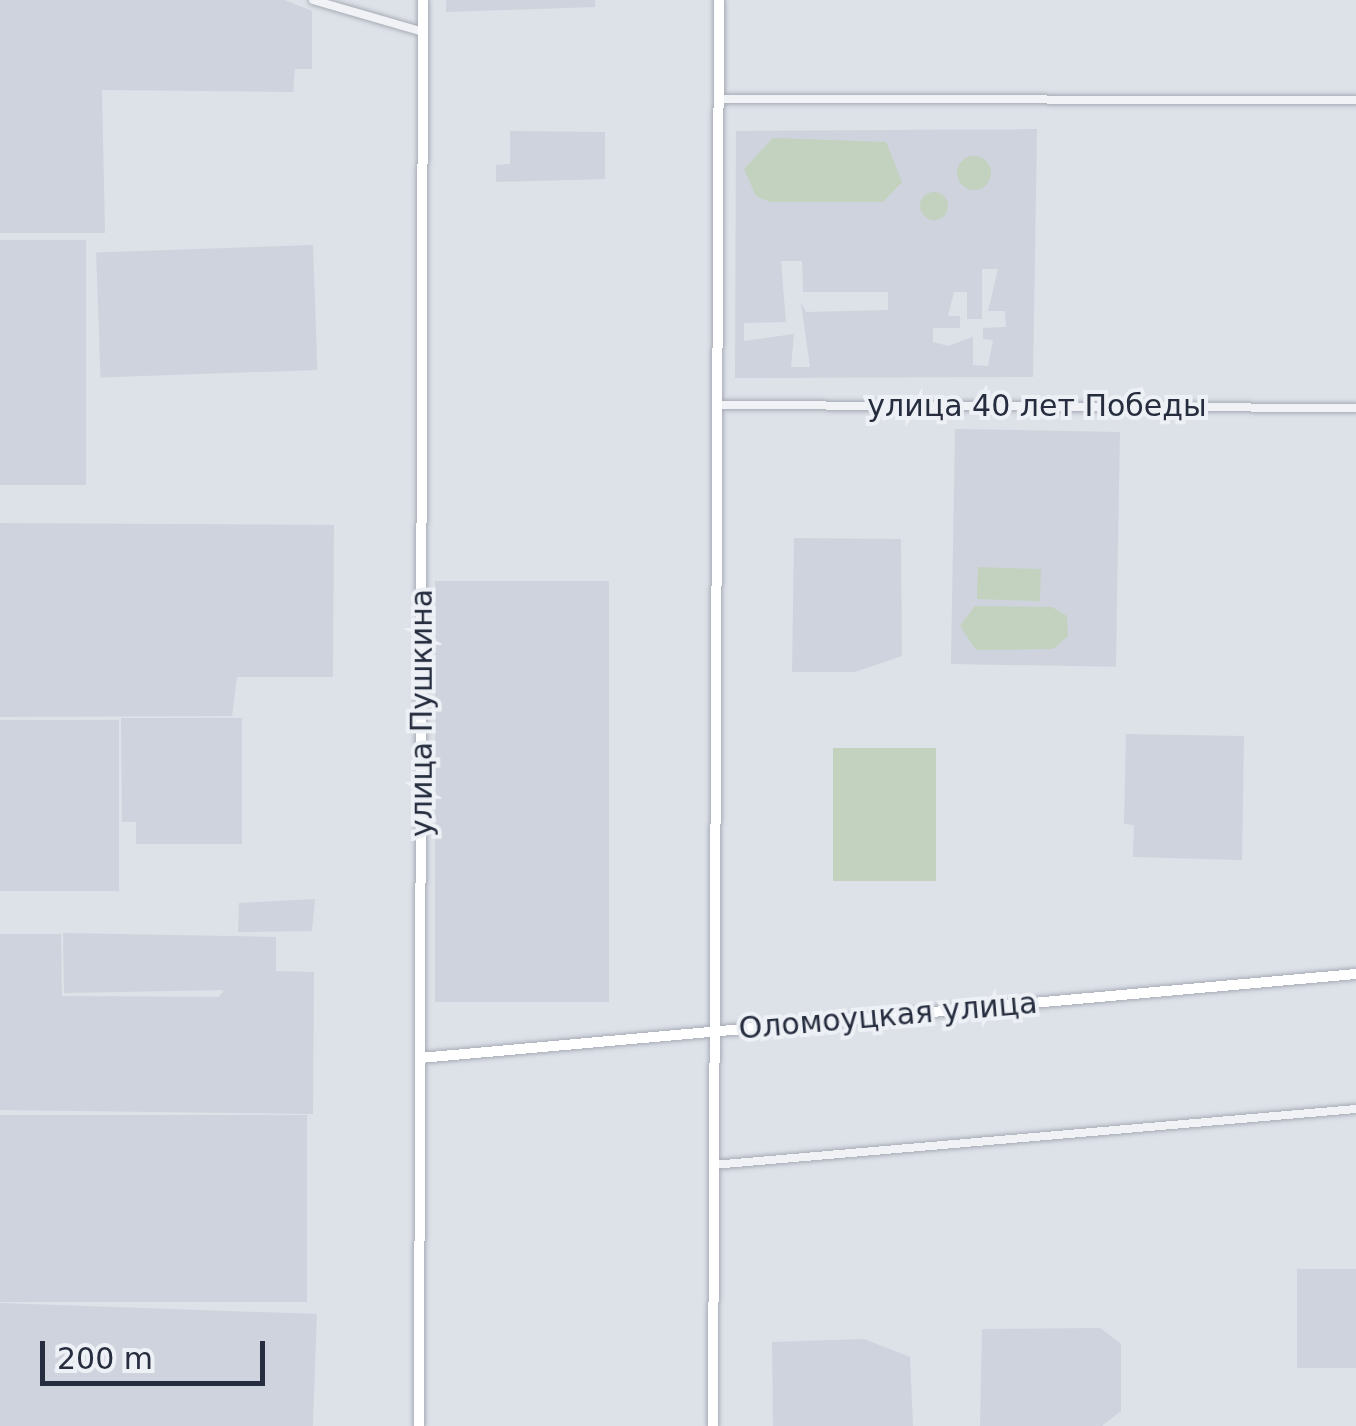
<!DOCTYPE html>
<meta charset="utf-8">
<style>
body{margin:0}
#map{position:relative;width:1356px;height:1426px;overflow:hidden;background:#dde1e8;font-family:"DejaVu Sans",sans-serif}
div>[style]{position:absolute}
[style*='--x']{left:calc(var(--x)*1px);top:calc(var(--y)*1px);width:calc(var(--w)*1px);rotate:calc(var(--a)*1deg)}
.built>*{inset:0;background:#cfd3dd;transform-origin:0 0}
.green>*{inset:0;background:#c2d2be;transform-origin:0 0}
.round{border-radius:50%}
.roads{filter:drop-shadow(0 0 2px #a6abb5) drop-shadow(0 0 2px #a6abb5)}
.street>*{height:8px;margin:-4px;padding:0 4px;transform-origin:4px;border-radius:4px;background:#f0f2f6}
.secondary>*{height:10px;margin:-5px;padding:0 5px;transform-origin:5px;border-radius:5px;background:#fff}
span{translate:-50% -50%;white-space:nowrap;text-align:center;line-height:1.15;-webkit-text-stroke:8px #edf0f5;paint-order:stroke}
.street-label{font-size:30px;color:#262d3f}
.scale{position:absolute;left:40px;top:1341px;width:225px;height:45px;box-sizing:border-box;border:5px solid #262d3f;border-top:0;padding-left:12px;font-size:30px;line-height:35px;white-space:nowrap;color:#262d3f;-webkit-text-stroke:8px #edf0f5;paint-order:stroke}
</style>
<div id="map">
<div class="built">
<i style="clip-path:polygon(0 0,285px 0,312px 11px,312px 69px,295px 69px,293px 92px,102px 90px,105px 233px,0 233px)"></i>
<i style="clip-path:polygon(446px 0,595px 0,595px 7px,446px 12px)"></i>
<i style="clip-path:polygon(evenodd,1037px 129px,1033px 377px,735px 378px,736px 131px,1037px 129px,781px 261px,802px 261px,803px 292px,888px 292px,888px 310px,806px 312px,801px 303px,810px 367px,791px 367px,794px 334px,744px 341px,744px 323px,786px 322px,781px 261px,1037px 129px,982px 269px,998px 269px,988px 311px,1005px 311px,1006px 327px,983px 328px,983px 339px,993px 340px,988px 366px,973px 365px,973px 337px,948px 346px,933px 342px,933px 328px,960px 328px,960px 316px,948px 316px,954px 292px,967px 292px,967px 319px,982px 319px,982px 269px)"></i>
<i style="clip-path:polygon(510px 131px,605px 132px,605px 179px,496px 182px,496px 165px,510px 164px)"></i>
<i style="left:0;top:240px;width:86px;height:245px"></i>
<i style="left:313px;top:245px;width:125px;height:217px;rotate:88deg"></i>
<i style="left:955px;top:429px;width:165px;height:235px;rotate:1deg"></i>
<i style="clip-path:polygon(0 523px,334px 525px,333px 677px,237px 677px,232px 716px,0 717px)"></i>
<i style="clip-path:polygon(794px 538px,901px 539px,902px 656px,855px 672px,792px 672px)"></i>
<i style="left:609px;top:581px;width:421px;height:174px;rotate:90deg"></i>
<i style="clip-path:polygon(121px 718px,242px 718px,242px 844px,136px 844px,136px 822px,122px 822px)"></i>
<i style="left:0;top:720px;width:119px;height:171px"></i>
<i style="clip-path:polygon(1126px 734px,1244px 736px,1242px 860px,1133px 857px,1134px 825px,1124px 824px)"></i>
<i style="clip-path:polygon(315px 899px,312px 931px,238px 932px,239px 903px)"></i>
<i style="clip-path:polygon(63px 933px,276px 937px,276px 971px,314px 972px,313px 1114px,0 1110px,0 934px,61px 934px,62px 996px,219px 997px,224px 990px,64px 993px)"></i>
<i style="left:0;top:1115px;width:307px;height:187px"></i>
<i style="left:1297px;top:1269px;width:59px;height:99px"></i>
<i style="left:0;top:1303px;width:317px;height:123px;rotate:2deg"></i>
<i style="clip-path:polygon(1100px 1328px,1121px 1344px,1121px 1411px,1102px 1426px,980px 1426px,982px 1329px)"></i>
<i style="clip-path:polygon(864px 1339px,910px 1357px,913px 1426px,773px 1426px,772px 1342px)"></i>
</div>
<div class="green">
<i style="clip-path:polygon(773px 138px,886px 142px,902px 182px,883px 202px,770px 202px,756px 196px,744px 169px)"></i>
<i class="round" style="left:957px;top:156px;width:34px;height:34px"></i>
<i class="round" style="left:920px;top:192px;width:28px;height:28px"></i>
<i style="left:978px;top:567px;width:63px;height:32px;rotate:2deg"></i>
<i style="clip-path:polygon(975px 606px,1052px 607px,1067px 616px,1068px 636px,1053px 649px,976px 650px,960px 626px)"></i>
<i style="left:936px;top:748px;width:133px;height:103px;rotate:90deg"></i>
</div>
<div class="roads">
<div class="street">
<i style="--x:313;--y:0;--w:115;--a:16.2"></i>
<i style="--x:720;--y:99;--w:636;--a:0.09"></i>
<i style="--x:717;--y:405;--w:639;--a:0.27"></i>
<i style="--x:713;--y:1165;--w:645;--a:-4.98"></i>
</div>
<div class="secondary">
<i style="--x:420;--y:1058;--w:940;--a:-5.13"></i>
<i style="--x:419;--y:1426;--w:1426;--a:-89.84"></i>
<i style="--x:713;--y:1426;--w:1426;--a:-89.76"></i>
</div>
</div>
<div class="street-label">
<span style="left:1037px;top:406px">улица 40 лет Победы</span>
<span style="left:422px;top:713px;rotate:-90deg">улица Пушкина</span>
<span style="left:888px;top:1016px;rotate:-5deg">Оломоуцкая улица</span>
</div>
<div class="scale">200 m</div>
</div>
